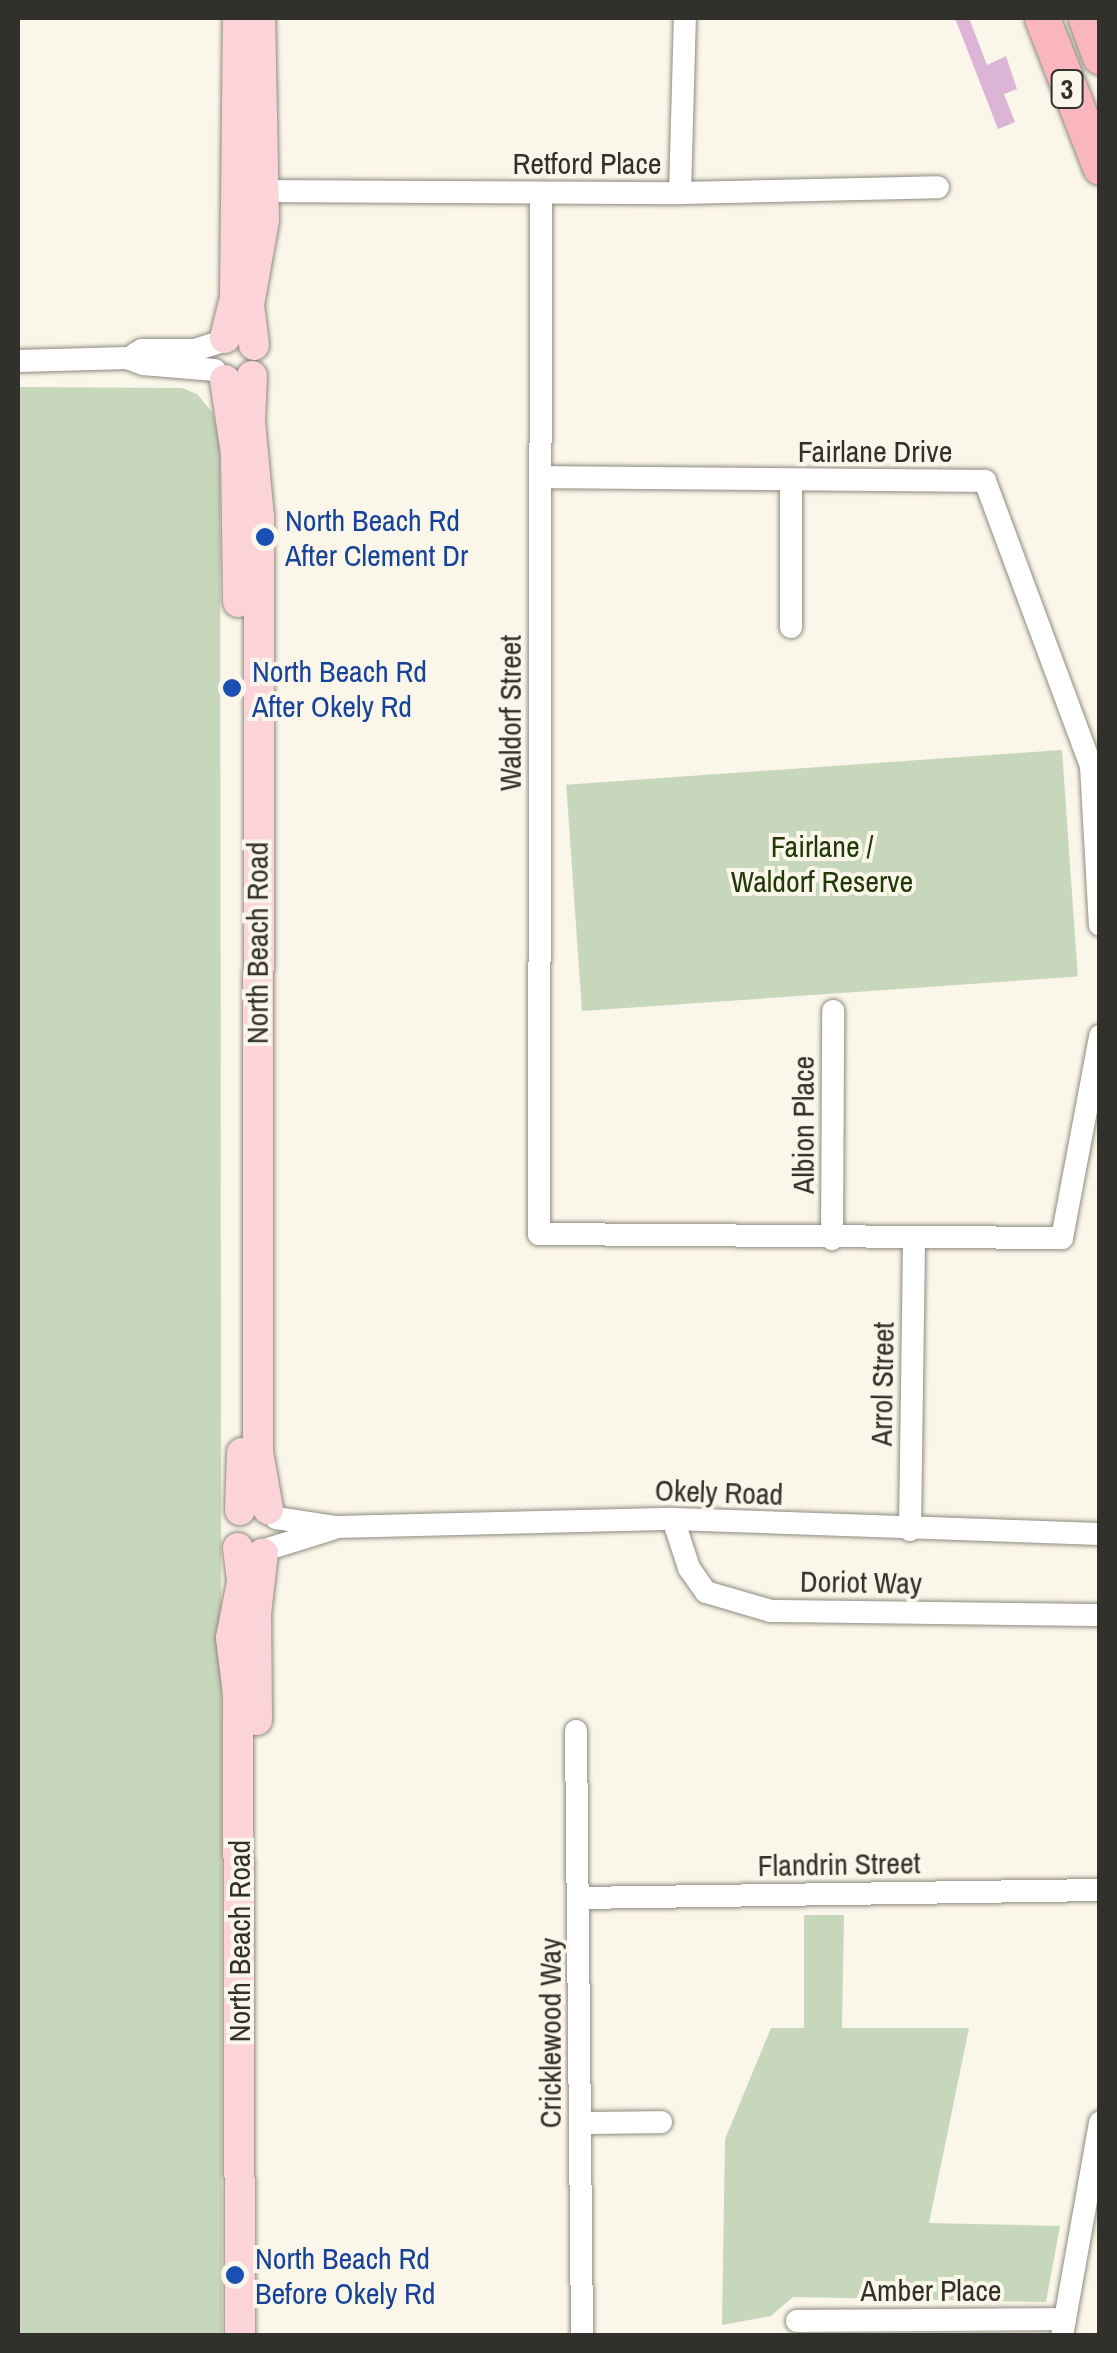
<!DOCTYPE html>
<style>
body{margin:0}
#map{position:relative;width:1117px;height:2353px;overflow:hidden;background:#faf6e9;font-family:"Archivo Narrow",sans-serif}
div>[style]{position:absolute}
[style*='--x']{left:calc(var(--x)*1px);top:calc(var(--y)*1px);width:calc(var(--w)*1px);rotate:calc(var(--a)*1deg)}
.green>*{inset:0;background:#c7d7bb;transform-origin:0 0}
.building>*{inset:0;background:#dbb4d6}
.roads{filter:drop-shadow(0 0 2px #8e8a7f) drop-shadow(0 0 2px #8e8a7f)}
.minor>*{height:22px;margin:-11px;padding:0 11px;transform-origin:11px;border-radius:11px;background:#fff}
.major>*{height:30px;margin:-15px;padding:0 15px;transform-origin:15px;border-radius:15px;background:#fcd3d9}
.highway>*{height:35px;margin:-17.5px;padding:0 17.5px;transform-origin:17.5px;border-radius:17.5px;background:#fab6bf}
.dots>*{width:28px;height:28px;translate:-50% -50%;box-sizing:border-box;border:5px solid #faf6e9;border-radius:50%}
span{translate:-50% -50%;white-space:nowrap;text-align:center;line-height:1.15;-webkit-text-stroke:8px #faf6e9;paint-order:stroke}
.shield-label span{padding:2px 8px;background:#faf6e9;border:2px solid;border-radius:8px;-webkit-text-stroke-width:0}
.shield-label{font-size:28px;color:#32302b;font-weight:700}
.street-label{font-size:30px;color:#32302b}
.transit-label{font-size:30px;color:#164399}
.left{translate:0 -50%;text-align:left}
.park-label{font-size:30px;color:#223809}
.frame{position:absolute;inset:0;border:20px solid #32302b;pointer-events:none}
</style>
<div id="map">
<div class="green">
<i style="clip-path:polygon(18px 387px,182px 388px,197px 394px,212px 412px,220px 441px,222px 2335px,18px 2336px)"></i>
<i style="left:1062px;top:750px;width:227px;height:497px;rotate:86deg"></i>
<i style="clip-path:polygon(804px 1915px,844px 1915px,842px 2028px,969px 2028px,929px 2223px,1060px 2226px,1046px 2302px,793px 2297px,771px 2316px,722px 2325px,725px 2139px,771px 2028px,804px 2028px)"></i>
</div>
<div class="building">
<i style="clip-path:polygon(955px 18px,969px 18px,987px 65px,1006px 56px,1017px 89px,1004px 94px,1015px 122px,998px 129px)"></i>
</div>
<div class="roads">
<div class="minor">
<i style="--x:251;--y:191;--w:429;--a:0.3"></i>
<i style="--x:680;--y:193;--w:258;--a:-1.3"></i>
<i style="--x:541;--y:193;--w:1041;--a:90.11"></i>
<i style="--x:539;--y:1234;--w:523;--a:0.44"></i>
<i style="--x:1062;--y:1238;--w:206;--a:-79.3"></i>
<i style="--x:680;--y:193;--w:175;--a:-88.4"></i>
<i style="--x:135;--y:354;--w:8;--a:-30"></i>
<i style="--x:142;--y:350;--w:53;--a:0"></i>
<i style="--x:195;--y:350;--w:25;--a:-18"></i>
<i style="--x:18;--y:361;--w:109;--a:-1.6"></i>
<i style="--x:127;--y:358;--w:17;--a:21"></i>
<i style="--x:143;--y:364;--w:72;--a:4.8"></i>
<i style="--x:541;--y:477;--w:444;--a:0.5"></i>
<i style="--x:985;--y:481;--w:304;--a:69.6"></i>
<i style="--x:1091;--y:766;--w:159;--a:86.8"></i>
<i style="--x:791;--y:481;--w:146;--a:90"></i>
<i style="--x:832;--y:1239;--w:228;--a:-89.7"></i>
<i style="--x:276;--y:1518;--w:61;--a:8.5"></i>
<i style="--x:336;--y:1527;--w:337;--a:-1.4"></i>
<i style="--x:673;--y:1519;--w:427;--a:2"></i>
<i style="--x:673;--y:1519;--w:52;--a:71.9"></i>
<i style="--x:689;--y:1568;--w:29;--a:55"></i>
<i style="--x:706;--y:1592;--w:68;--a:16.3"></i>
<i style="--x:771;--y:1611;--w:329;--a:0.7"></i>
<i style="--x:910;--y:1530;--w:291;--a:-89.2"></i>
<i style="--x:271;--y:1548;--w:64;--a:-17.3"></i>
<i style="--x:576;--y:1731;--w:605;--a:89.43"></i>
<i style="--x:579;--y:1898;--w:521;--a:-0.88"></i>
<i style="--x:580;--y:2123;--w:81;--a:-0.7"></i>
<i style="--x:797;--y:2321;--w:268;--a:-0.4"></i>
<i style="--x:1062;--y:2336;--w:217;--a:-79.9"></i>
</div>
<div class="major">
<i style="--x:225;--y:338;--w:41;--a:-76"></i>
<i style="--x:235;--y:298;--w:280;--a:-89.4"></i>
<i style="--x:254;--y:345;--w:40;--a:-97.1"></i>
<i style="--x:249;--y:305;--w:86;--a:-80"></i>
<i style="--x:264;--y:220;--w:202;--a:-91.1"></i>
<i style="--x:252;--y:376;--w:46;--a:92.5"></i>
<i style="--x:250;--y:422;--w:95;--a:84.6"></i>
<i style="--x:259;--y:517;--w:935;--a:90.06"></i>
<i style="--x:258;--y:1452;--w:58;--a:80"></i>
<i style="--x:225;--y:380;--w:75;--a:81.5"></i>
<i style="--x:236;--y:454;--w:148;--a:89.2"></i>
<i style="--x:240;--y:1510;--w:57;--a:-88"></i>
<i style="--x:238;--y:1548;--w:34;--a:83"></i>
<i style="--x:242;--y:1582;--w:57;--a:101.1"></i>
<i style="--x:231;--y:1638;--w:56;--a:82.9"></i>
<i style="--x:238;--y:1694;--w:642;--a:89.82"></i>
<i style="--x:257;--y:1720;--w:106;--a:-90.5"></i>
<i style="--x:256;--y:1614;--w:61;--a:-83.5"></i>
</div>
<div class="highway">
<i style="--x:1042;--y:18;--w:160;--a:68.7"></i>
<i style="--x:1086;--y:18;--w:41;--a:70.3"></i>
</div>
</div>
<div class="dots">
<i style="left:265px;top:537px;background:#1a4fb4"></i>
<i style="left:232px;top:688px;background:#1a4fb4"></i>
<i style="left:235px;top:2275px;background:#1a4fb4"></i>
</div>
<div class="shield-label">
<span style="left:1067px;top:89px">3</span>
</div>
<div class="street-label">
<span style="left:587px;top:163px">Retford Place</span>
<span style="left:875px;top:451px">Fairlane Drive</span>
<span style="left:510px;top:713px;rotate:-90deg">Waldorf Street</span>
<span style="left:257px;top:943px;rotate:-90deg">North Beach Road</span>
<span style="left:803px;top:1125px;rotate:-90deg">Albion Place</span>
<span style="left:882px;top:1384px;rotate:-89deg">Arrol Street</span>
<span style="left:719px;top:1492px;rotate:2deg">Okely Road</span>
<span style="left:861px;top:1582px;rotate:1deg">Doriot Way</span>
<span style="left:839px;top:1864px;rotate:-1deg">Flandrin Street</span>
<span style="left:239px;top:1941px;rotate:-90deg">North Beach Road</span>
<span style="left:550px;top:2033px;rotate:-90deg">Cricklewood Way</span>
<span style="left:931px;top:2290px">Amber Place</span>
</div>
<div class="transit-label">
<span class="left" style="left:285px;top:537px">North Beach Rd<br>After Clement Dr</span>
<span class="left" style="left:252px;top:688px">North Beach Rd<br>After Okely Rd</span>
<span class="left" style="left:255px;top:2275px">North Beach Rd<br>Before Okely Rd</span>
</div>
<div class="park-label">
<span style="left:822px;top:863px">Fairlane /<br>Waldorf Reserve</span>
</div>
<div class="frame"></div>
</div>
